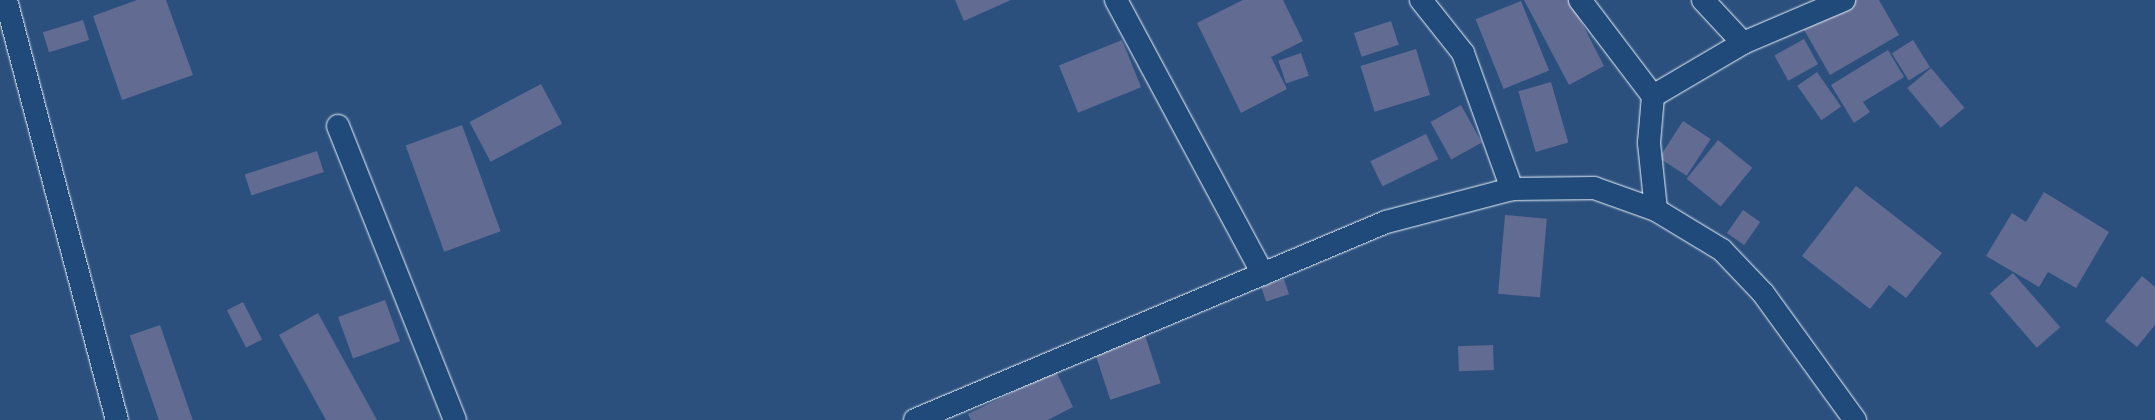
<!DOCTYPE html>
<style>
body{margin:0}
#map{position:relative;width:2155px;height:420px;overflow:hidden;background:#2c507e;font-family:Itim,sans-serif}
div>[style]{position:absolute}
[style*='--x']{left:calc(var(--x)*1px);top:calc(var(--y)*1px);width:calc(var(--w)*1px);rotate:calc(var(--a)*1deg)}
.building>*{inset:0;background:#626b92;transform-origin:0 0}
.roads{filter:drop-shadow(0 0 1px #e8f1f8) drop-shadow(0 0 1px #e8f1f8)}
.street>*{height:22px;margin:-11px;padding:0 11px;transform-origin:11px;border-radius:11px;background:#1f4a7a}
.secondary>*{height:22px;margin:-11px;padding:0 11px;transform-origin:11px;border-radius:11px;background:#1f4a7a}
span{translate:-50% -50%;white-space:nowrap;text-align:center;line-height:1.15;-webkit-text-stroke:3px #1f4a7a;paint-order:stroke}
</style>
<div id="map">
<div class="building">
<i style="clip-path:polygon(137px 0,166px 0,193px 75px,122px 100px,93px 16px)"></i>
<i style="clip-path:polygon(955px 0,1011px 0,964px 21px)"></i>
<i style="clip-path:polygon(1243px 0,1283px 0,1303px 41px,1271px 57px,1287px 89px,1241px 113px,1197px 23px)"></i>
<i style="clip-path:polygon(1524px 0,1570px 0,1604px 66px,1569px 85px)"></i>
<i style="clip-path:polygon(1851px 0,1879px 0,1899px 35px,1830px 75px,1803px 28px)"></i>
<i style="left:1521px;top:1px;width:75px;height:49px;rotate:68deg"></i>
<i style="left:83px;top:20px;width:21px;height:42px;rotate:73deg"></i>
<i style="left:1391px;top:21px;width:25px;height:39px;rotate:72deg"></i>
<i style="left:1804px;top:39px;width:29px;height:34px;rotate:61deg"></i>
<i style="left:1122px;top:40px;width:51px;height:68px;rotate:68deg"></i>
<i style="left:1913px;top:40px;width:32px;height:25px;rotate:58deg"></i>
<i style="left:1416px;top:49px;width:48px;height:58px;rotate:73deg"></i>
<i style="clip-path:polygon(1888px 50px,1904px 77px,1863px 102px,1870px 112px,1854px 123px,1831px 85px)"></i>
<i style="left:1301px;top:53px;width:24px;height:24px;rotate:71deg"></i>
<i style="left:1931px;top:68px;width:52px;height:31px;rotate:50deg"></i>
<i style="left:1817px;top:72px;width:42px;height:24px;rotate:55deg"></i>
<i style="left:1551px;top:82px;width:63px;height:34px;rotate:74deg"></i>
<i style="left:541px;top:84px;width:45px;height:81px;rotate:62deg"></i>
<i style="left:1461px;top:105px;width:43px;height:35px;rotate:61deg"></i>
<i style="left:1683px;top:121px;width:33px;height:44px;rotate:33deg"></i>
<i style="left:462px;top:125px;width:113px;height:60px;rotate:70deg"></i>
<i style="left:1426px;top:134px;width:28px;height:62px;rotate:64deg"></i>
<i style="left:1718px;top:140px;width:44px;height:50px;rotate:39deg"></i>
<i style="left:317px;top:151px;width:22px;height:76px;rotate:72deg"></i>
<i style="clip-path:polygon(1856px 186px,1942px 253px,1906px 298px,1889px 285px,1870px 309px,1802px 256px)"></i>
<i style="clip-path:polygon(2044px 192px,2109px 232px,2076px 288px,2048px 272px,2039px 287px,1986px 256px,2012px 213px,2026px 222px)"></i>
<i style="left:1743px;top:210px;width:21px;height:28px;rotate:35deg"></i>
<i style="left:1505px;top:215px;width:42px;height:79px;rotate:5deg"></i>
<i style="left:2013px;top:273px;width:72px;height:31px;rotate:49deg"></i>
<i style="clip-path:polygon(2142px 276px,2155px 287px,2155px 325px,2137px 347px,2105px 321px)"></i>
<i style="left:1284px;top:279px;width:16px;height:24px;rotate:72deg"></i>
<i style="left:385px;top:300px;width:44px;height:50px;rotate:70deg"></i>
<i style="left:243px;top:302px;width:42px;height:18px;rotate:63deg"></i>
<i style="clip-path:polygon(318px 313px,377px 420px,326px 420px,279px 335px)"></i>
<i style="left:160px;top:325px;width:101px;height:32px;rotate:71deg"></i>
<i style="left:1144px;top:332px;width:54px;height:53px;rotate:72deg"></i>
<i style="left:1493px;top:345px;width:25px;height:35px;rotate:88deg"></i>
<i style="clip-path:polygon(1056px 371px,1073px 407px,1048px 420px,971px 420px,968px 414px)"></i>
</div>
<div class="roads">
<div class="street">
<i style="--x:1116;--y:0;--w:311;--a:61.8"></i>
<i style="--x:1421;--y:0;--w:68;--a:51.6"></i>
<i style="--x:1463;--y:53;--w:145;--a:70.2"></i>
<i style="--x:1580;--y:0;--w:121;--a:52.8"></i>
<i style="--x:1653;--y:96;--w:47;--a:94.9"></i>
<i style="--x:1649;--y:143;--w:67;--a:84"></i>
<i style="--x:1703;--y:0;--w:59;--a:47.1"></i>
<i style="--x:1653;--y:96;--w:104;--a:-30.5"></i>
<i style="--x:1743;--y:43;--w:110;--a:-23.1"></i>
<i style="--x:338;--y:126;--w:316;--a:68.3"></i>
</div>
<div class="secondary">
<i style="--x:6;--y:0;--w:434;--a:75.2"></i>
<i style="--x:915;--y:420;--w:511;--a:-22.8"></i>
<i style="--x:1386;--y:222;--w:130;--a:-14.7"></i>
<i style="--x:1512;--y:189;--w:82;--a:-0.7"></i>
<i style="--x:1594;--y:188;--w:66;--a:19.5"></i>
<i style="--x:1656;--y:210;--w:77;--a:31.2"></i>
<i style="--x:1722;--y:250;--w:59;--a:46.4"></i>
<i style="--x:1763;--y:293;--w:157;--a:54.1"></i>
</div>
</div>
</div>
